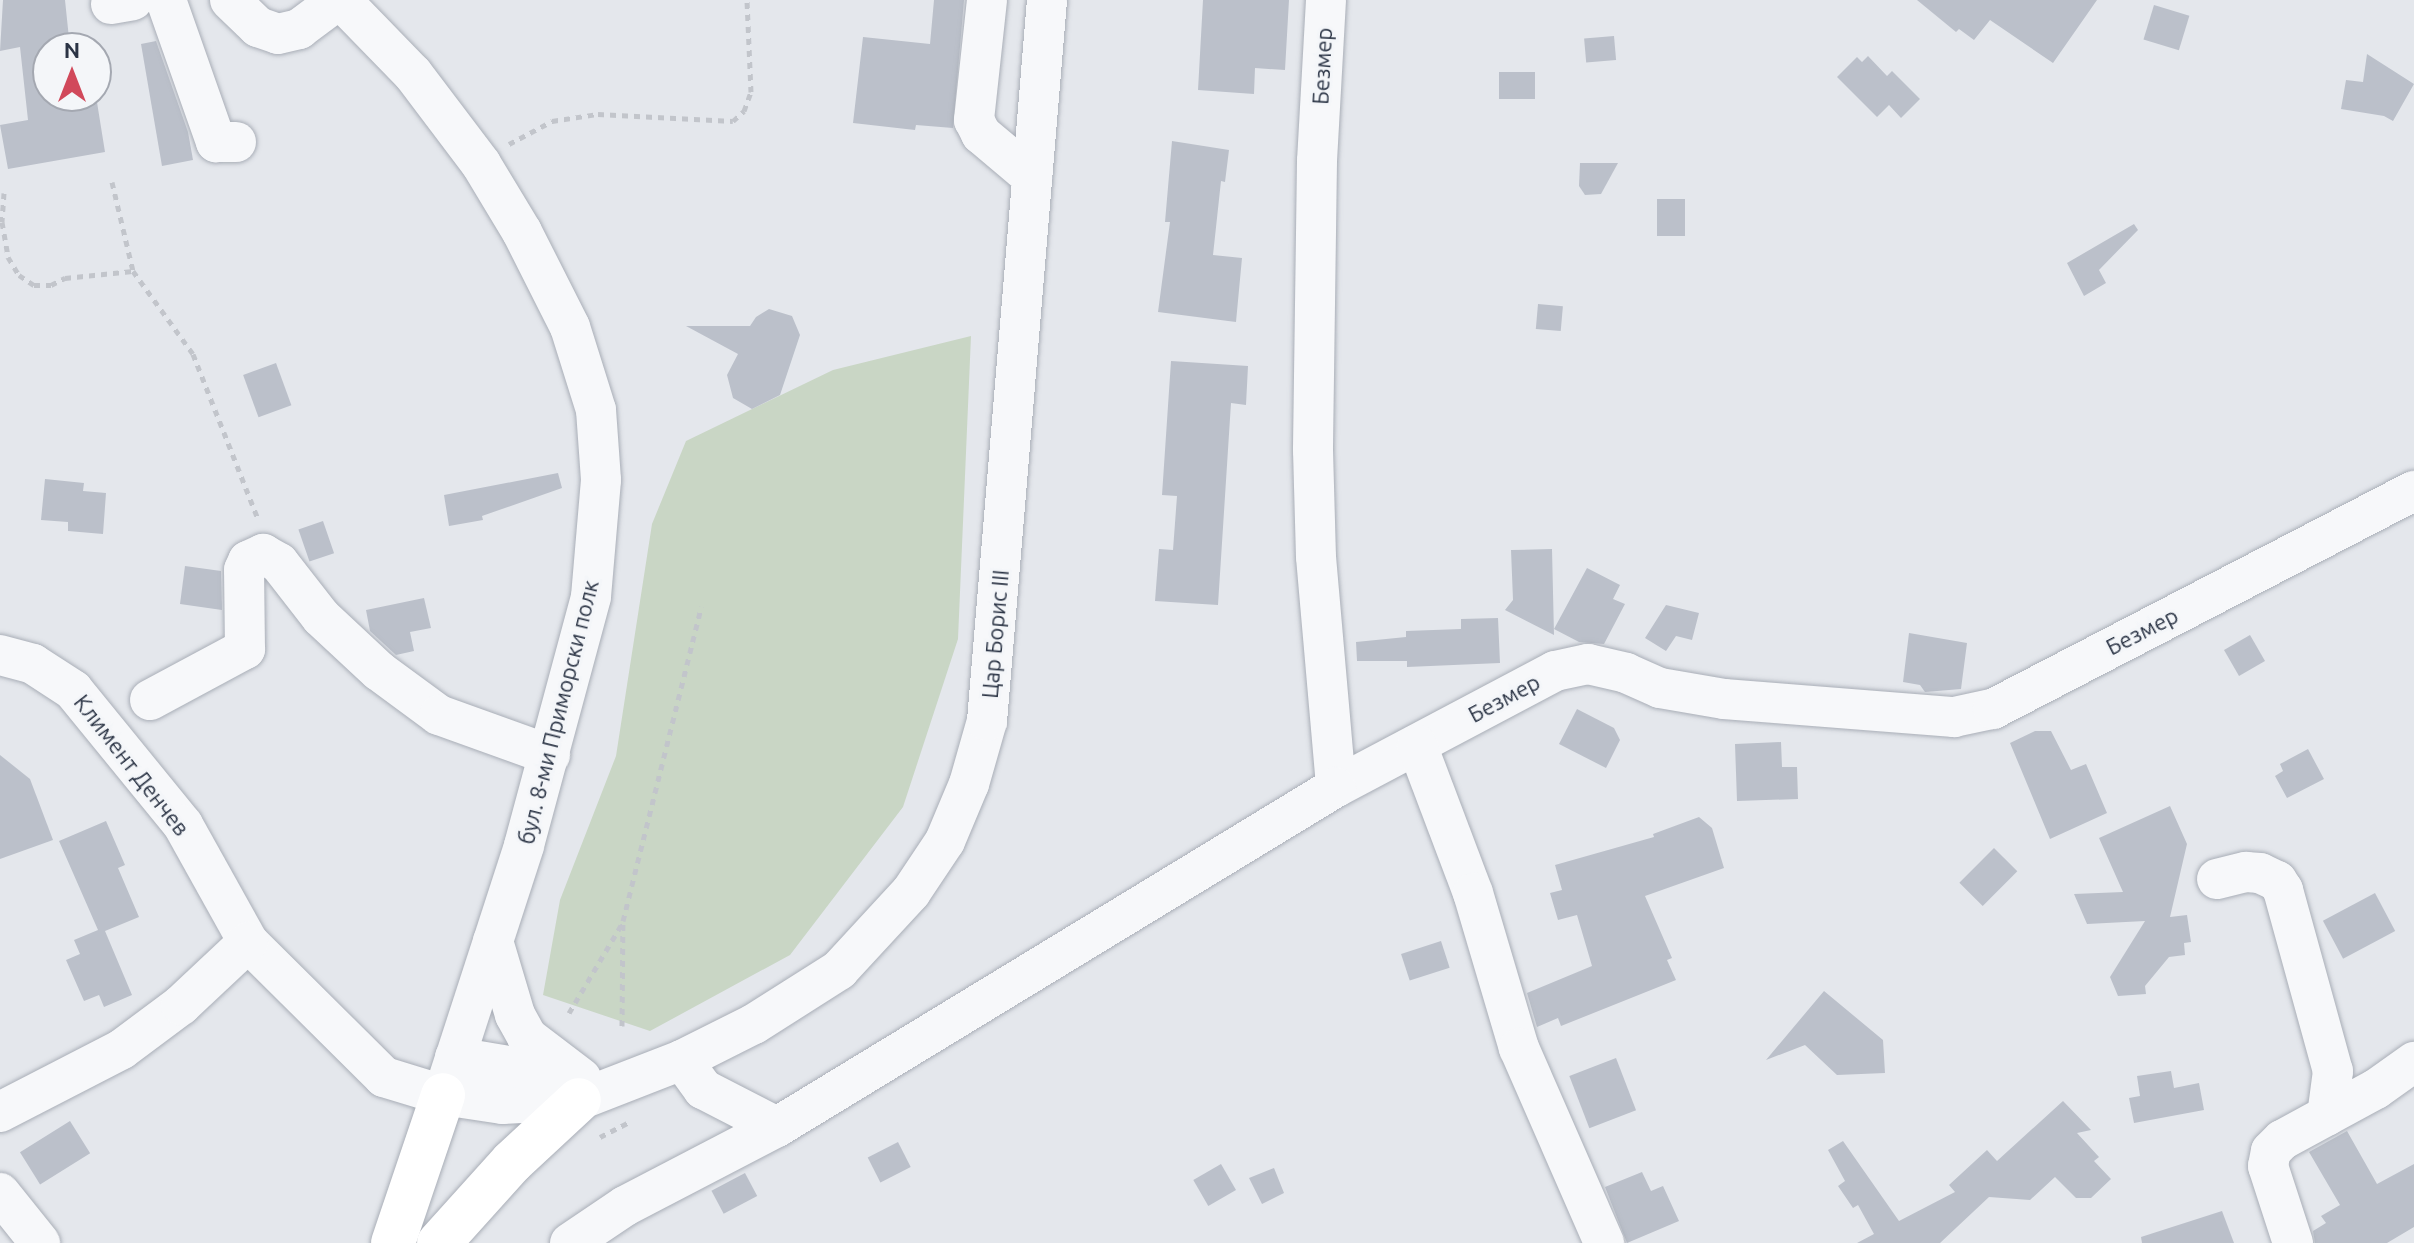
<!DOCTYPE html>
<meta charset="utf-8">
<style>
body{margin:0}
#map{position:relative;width:2414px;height:1243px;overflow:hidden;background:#e4e7ec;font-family:Ubuntu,sans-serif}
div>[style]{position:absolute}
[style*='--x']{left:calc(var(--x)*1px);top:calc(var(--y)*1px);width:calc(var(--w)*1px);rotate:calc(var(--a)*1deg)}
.green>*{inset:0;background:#c9d6c5}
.building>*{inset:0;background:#bbc0ca;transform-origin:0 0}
.path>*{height:5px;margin-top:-2.5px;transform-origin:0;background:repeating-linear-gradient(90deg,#c2c5cb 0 6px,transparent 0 12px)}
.roads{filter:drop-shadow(0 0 2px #a9aeb7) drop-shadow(0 0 2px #a9aeb7)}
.minor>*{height:40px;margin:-20px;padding:0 20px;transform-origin:20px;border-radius:20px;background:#f7f8fa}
.major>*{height:44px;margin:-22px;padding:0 22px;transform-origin:22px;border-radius:22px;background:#fff}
span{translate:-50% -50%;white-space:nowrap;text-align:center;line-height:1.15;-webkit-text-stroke:6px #f4f6f9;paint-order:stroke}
.street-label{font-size:22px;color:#2b3445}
.north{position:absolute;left:32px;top:32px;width:80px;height:80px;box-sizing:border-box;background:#f4f6f9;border:2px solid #a4a8b1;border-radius:50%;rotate:0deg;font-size:22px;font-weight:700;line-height:32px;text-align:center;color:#2b3445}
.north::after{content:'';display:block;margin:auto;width:28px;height:36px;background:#d1495b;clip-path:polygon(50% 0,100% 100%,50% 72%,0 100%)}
</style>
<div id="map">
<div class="green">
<i style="clip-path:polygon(971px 336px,958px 639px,903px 807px,790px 955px,650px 1031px,543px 995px,560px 900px,616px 756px,652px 524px,686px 441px,833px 370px)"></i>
</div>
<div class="building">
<i style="clip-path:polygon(3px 0,65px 0,70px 48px,48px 48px,48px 96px,96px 96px,105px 152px,8px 169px,0 125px,28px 120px,20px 47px,0 51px)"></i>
<i style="clip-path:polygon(934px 0,964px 0,953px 128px,916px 125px,915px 130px,853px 123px,863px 37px,930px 44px)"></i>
<i style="clip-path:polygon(1203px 0,1289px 0,1285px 70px,1255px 68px,1254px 94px,1198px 90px)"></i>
<i style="clip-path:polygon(1917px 0,2097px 0,2053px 63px,1990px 20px,1974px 40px,1959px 29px,1956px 32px)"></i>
<i style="left:2154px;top:5px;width:37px;height:36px;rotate:17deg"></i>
<i style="left:1614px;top:36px;width:24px;height:30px;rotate:85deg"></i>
<i style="clip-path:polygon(156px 41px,188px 132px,193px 160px,162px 166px,141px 44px)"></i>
<i style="clip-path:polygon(2367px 54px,2414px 84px,2393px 121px,2384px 116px,2341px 109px,2346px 80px,2363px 82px)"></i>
<i style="clip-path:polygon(1868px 56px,1887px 76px,1892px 71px,1920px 99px,1901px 118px,1889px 105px,1877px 117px,1837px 77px,1857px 57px,1862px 62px)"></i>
<i style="left:1499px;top:72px;width:36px;height:27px"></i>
<i style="clip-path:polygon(1172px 141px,1229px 150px,1225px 182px,1221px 181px,1213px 255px,1242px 258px,1236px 322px,1158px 312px,1170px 222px,1165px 222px)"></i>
<i style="clip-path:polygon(1580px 163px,1618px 163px,1601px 194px,1585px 195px,1579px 186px)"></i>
<i style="left:1657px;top:199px;width:28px;height:37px"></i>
<i style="clip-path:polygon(2134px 224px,2138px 230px,2099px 270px,2106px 283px,2084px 296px,2067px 263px)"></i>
<i style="left:1538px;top:304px;width:25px;height:25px;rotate:5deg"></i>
<i style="clip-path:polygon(769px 309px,792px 316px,800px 335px,780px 395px,752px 409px,733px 398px,727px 375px,738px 354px,686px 326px,750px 326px,756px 317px)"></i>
<i style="clip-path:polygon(1171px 361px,1248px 366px,1246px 405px,1231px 403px,1218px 605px,1155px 601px,1159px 549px,1173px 550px,1177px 496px,1162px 495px)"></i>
<i style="left:276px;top:363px;width:45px;height:35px;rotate:70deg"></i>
<i style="clip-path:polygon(558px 473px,562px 488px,482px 516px,483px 520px,449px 526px,444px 495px)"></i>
<i style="clip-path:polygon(45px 479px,84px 483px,83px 491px,106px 493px,103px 534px,68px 531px,68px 522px,41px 520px)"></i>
<i style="left:323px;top:521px;width:34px;height:26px;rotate:71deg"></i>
<i style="clip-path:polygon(1552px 549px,1554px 635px,1505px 610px,1513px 600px,1511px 550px)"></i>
<i style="clip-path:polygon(185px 566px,221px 571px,222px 610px,180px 604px)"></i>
<i style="clip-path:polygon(1587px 568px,1620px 585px,1613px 599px,1625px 604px,1604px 644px,1579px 642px,1554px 629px)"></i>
<i style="clip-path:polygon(424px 598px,431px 628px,410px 632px,414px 651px,396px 655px,370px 631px,366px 610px)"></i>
<i style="clip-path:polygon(1666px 605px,1699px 613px,1692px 640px,1676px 636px,1666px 651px,1645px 638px)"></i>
<i style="clip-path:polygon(1498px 618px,1500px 663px,1407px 667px,1407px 661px,1357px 661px,1356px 642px,1406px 637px,1406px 631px,1461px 629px,1461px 619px)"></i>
<i style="clip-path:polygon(1909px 633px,1967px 643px,1961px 689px,1925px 692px,1920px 685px,1903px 682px)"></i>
<i style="left:2250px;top:635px;width:30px;height:30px;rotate:60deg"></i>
<i style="clip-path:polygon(1577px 709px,1614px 728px,1620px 740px,1606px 768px,1559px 744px)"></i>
<i style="clip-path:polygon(2035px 731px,2051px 731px,2071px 770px,2086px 764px,2107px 813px,2050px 839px,2010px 743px)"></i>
<i style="clip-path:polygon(1781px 742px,1782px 767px,1797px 767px,1798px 799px,1737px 801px,1735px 744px)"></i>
<i style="clip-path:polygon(2308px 749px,2324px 779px,2287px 798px,2275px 776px,2283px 771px,2280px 764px)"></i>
<i style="clip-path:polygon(0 755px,30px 779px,53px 840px,0 859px)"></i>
<i style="clip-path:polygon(2170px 806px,2187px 844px,2170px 917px,2187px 915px,2191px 942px,2184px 943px,2185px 955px,2169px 957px,2145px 986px,2146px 994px,2118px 996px,2110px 977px,2145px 921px,2087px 924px,2074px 894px,2123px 892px,2099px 838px)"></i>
<i style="clip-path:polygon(1699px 817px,1712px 828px,1724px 868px,1645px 896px,1672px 958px,1667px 960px,1676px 980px,1561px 1026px,1558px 1018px,1537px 1027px,1527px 993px,1592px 966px,1577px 915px,1558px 920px,1550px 893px,1562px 890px,1555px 865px,1654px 837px,1653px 834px)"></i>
<i style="clip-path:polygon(106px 821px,125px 865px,118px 868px,139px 917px,105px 931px,132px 995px,104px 1007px,99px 995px,84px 1001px,66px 960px,80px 954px,74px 940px,98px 930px,59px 841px)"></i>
<i style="left:1994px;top:848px;width:33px;height:49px;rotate:45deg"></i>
<i style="left:2375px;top:893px;width:43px;height:59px;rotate:62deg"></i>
<i style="left:1441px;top:941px;width:28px;height:42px;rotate:72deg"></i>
<i style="clip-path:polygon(1824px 991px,1883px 1040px,1885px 1073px,1837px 1075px,1805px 1045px,1766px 1060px)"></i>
<i style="left:1616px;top:1058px;width:56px;height:50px;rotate:69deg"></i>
<i style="clip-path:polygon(2171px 1071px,2174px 1088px,2199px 1083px,2204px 1110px,2134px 1123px,2129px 1098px,2140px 1096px,2137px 1076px)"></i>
<i style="clip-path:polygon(2063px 1101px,2091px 1130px,2077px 1133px,2099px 1157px,2094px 1161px,2111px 1179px,2091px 1198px,2076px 1198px,2055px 1177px,2030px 1200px,1989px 1197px,1940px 1243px,1857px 1243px,1874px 1234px,1858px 1205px,1853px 1208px,1838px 1186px,1845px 1181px,1828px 1150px,1843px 1141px,1899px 1221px,1955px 1192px,1949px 1185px,1987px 1150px,1997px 1161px)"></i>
<i style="left:70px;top:1121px;width:38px;height:59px;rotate:58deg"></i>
<i style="clip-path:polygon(2347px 1131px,2377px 1184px,2414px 1164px,2414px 1227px,2387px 1243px,2315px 1243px,2313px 1231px,2326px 1223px,2321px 1216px,2340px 1205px,2309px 1152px)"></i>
<i style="left:898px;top:1142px;width:28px;height:34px;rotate:63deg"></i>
<i style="left:1221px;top:1164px;width:30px;height:32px;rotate:60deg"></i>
<i style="clip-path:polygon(1274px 1168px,1284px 1193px,1262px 1204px,1249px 1178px)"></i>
<i style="clip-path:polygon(1642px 1172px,1651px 1191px,1663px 1186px,1679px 1221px,1627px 1243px,1605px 1187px)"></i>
<i style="left:745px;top:1173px;width:26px;height:38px;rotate:62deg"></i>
<i style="clip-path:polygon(2222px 1211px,2234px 1243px,2142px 1243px,2141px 1237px)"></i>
</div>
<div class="path">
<i style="--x:509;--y:144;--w:49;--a:-28.1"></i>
<i style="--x:552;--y:121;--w:47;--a:-8.7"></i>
<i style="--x:598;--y:114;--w:135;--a:3"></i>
<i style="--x:733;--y:121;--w:15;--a:-42"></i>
<i style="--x:744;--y:111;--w:20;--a:-70"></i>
<i style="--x:751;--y:92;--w:92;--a:-92.5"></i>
<i style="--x:112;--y:182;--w:91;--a:76.7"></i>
<i style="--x:133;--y:271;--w:102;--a:54.1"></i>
<i style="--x:193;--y:354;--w:177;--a:68.5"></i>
<i style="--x:4;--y:193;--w:29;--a:94"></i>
<i style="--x:2;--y:222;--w:36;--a:80"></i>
<i style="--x:8;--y:257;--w:21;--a:59"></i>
<i style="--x:19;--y:275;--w:18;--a:34"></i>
<i style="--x:34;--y:285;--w:17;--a:0"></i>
<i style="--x:51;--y:285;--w:16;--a:-27"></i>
<i style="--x:65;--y:278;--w:68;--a:-5.9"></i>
<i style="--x:569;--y:1013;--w:106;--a:-59.3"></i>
<i style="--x:622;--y:1026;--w:105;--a:-89.5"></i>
<i style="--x:623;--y:921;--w:324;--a:-76"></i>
<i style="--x:600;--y:1137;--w:34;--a:-27"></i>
</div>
<div class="roads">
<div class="minor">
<i style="--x:166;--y:0;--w:151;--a:70.6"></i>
<i style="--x:216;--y:142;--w:20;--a:0"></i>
<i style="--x:230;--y:0;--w:39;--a:44"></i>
<i style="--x:258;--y:27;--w:21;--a:19"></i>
<i style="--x:278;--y:34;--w:22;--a:-13"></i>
<i style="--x:299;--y:29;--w:49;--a:-36.6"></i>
<i style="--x:341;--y:0;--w:103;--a:45.8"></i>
<i style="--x:413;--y:74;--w:113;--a:52.9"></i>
<i style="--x:481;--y:164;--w:79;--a:58.9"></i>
<i style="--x:522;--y:232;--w:106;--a:63.2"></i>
<i style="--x:570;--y:327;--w:87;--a:72.6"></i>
<i style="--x:596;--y:410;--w:70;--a:85.9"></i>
<i style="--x:601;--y:480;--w:117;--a:94.9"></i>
<i style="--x:591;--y:597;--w:258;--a:105.1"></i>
<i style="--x:524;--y:846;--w:262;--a:108"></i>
<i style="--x:987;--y:0;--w:121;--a:96.2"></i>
<i style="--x:974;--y:120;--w:16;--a:63"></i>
<i style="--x:981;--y:134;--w:67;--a:40.1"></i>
<i style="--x:1326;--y:0;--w:161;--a:93.2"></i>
<i style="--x:1317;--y:161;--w:289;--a:90.8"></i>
<i style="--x:1313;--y:450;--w:107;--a:88.4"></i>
<i style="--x:1316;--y:557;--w:231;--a:85"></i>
<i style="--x:1336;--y:787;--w:248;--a:-27.9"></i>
<i style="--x:1555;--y:671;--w:34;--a:-12"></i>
<i style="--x:1588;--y:664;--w:39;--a:13"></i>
<i style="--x:1626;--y:673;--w:37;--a:24"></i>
<i style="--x:1660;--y:688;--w:65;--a:9.8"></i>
<i style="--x:1724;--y:699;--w:231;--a:4.5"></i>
<i style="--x:1954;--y:717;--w:40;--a:-12"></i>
<i style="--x:1993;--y:709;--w:474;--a:-27.4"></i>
<i style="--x:111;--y:4;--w:22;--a:-10"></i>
<i style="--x:0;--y:655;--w:34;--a:15"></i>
<i style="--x:33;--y:664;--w:48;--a:33"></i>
<i style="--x:73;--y:690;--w:174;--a:50.8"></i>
<i style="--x:183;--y:825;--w:134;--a:60.9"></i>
<i style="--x:248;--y:942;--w:192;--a:44.8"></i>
<i style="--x:384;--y:1077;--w:62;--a:17"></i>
<i style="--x:443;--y:1095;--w:60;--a:8.7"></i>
<i style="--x:502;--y:1104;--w:77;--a:-3"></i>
<i style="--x:579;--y:1100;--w:110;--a:-21.2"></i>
<i style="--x:682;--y:1060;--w:80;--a:-26.6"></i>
<i style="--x:754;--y:1024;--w:101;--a:-32.4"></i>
<i style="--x:839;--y:970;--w:106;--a:-47.3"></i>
<i style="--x:911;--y:892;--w:61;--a:-56.3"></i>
<i style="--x:945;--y:841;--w:62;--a:-67.2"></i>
<i style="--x:969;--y:784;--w:66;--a:-74.1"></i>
<i style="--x:987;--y:721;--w:723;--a:-85.24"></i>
<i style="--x:150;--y:700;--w:108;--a:-28.2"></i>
<i style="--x:245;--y:649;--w:79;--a:-90.7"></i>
<i style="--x:244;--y:570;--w:10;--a:-66"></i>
<i style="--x:248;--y:561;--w:17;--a:-25"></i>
<i style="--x:263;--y:554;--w:18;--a:29"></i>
<i style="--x:279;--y:563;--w:68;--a:52.1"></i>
<i style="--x:321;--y:617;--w:79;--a:43"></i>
<i style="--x:379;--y:671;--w:74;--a:36.3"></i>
<i style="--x:439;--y:715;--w:118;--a:19.8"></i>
<i style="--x:1417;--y:745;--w:158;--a:69.3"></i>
<i style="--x:1473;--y:893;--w:162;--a:73.5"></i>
<i style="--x:1519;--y:1048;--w:213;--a:66.4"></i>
<i style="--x:2217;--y:879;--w:30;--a:-14"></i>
<i style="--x:2246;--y:872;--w:14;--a:4"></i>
<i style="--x:2260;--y:873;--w:19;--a:25"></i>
<i style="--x:2277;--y:881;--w:11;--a:56"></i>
<i style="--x:2283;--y:890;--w:188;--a:74.6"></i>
<i style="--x:2333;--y:1071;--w:45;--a:97.6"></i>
<i style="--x:493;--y:941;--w:77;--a:73.4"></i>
<i style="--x:515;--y:1015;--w:25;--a:61"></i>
<i style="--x:527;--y:1037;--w:68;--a:37.2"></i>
<i style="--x:455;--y:1057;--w:121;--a:9.5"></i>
<i style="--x:682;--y:1060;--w:36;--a:54"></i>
<i style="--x:703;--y:1089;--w:83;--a:27.2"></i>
<i style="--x:777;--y:1127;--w:654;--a:-31.31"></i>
<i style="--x:0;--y:1112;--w:137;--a:-27.3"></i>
<i style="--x:122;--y:1049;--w:74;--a:-36.7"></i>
<i style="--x:181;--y:1005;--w:92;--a:-43.2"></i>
<i style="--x:0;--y:1193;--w:64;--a:51.3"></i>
<i style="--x:570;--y:1243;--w:66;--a:-33.9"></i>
<i style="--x:625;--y:1206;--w:171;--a:-27.5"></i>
<i style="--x:2293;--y:1243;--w:81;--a:-108"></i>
<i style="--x:2268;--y:1166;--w:15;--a:-79"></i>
<i style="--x:2271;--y:1151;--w:16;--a:-45"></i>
<i style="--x:2282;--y:1140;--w:107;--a:-28.5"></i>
<i style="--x:2376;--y:1089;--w:47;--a:-35.4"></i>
</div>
<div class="major">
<i style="--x:393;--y:1243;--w:156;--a:-71.3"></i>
<i style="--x:439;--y:1243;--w:109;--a:-48"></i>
<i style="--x:512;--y:1162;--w:91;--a:-42.8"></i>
</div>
</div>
<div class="street-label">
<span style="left:1322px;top:66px;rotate:-87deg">Безмер</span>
<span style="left:2142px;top:631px;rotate:-27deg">Безмер</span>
<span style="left:995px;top:634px;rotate:-85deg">Цар Борис III</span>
<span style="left:1504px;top:698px;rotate:-28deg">Безмер</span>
<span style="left:558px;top:712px;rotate:-76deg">бул. 8-ми Приморски полк</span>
<span style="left:132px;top:765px;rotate:52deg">Климент Денчев</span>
</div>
<div class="north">N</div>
</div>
